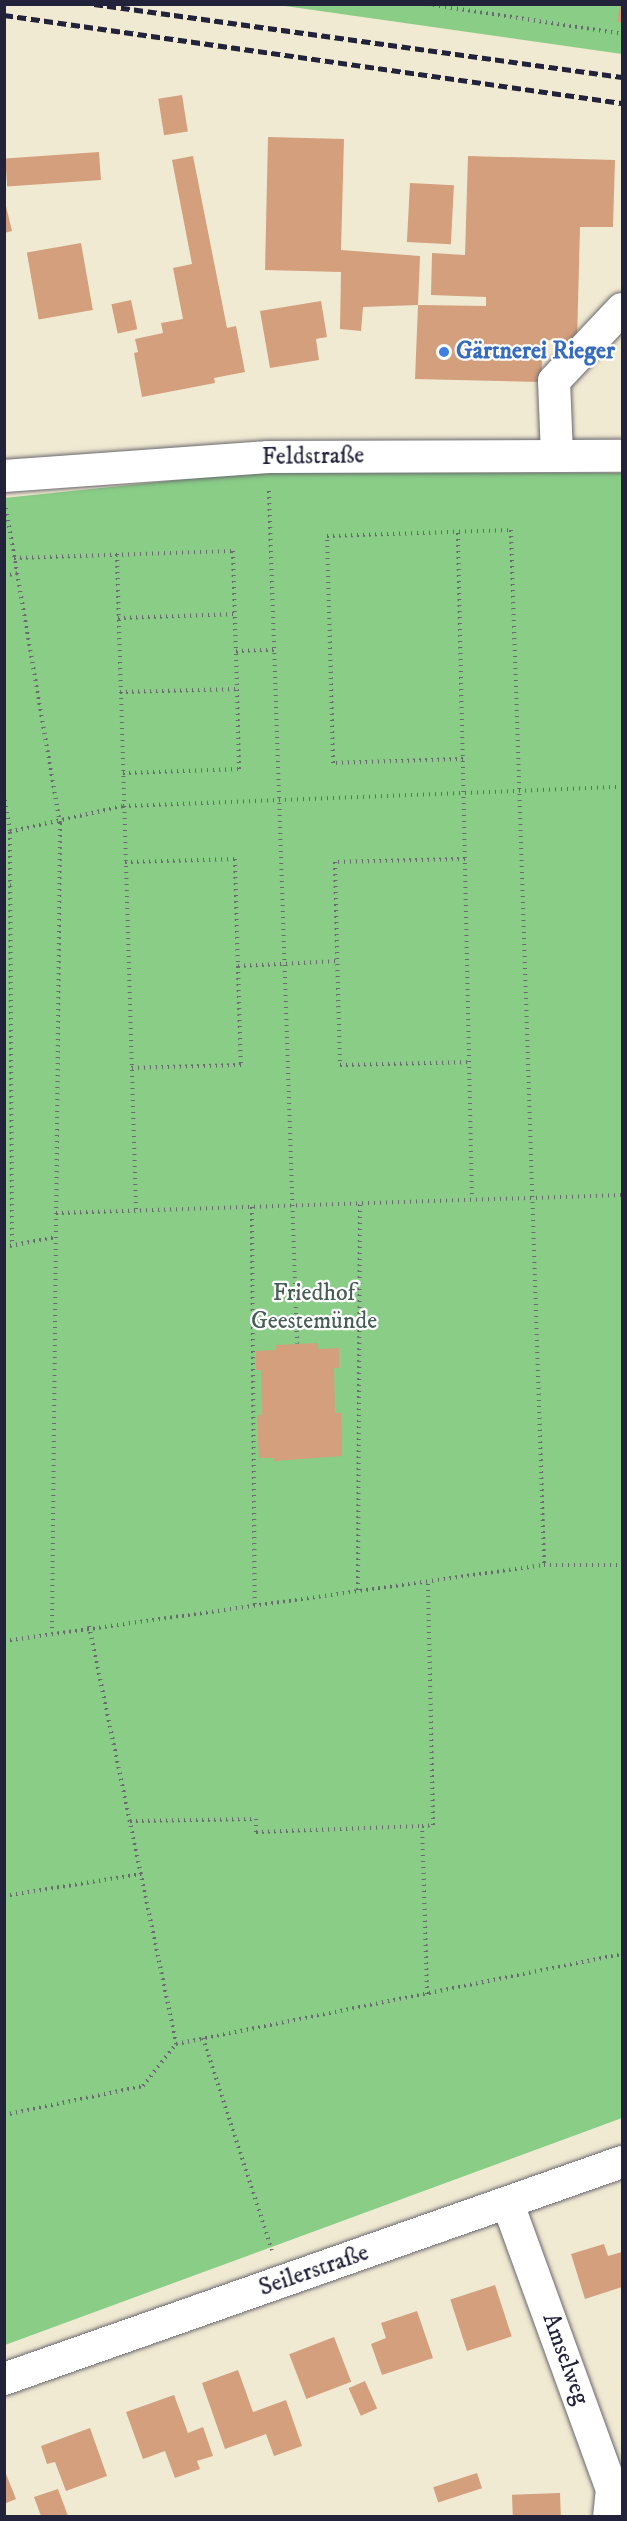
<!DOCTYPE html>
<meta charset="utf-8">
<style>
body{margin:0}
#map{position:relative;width:627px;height:2521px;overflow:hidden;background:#f1ead2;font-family:"IM FELL DW Pica",serif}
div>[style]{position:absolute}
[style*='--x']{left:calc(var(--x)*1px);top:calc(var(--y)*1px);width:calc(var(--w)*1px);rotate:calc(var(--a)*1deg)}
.green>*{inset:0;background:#89cd87}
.building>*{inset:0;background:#d39f7d;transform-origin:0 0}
.path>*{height:4px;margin-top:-2px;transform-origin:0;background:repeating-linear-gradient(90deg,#6a6870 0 1.5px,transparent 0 6px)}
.roads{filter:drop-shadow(0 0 2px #6a6870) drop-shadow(0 0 2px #6a6870)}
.street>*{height:32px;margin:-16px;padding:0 16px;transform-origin:16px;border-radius:16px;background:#fff}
.rail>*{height:4.5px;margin-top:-2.25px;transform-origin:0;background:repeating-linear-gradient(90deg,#22223b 0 9px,transparent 0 13.5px)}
.dots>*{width:16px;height:16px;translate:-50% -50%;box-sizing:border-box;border:3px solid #fff;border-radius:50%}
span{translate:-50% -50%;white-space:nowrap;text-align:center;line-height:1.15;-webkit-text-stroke:4.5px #fff;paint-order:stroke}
.shop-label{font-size:24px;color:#366cbe;font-weight:700}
.left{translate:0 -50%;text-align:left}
.street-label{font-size:24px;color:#22223b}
.park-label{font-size:24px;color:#465e56}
.frame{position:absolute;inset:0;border:6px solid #22223b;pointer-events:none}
</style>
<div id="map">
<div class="green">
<i style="clip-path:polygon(278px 5px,622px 5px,622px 54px)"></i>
<i style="clip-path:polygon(257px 472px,622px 473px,622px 2118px,5px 2345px,4px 498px)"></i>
</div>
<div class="building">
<i style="clip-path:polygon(620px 4px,622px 4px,622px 23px,617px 22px)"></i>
<i style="left:182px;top:95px;width:37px;height:24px;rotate:81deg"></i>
<i style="clip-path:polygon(268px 137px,344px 139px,341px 250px,420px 256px,418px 305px,363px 307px,361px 331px,340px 329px,341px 272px,265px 270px)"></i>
<i style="left:99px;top:152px;width:28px;height:94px;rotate:86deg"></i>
<i style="clip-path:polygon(193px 156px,227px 328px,236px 326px,245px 372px,214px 378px,215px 383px,142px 397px,134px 353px,138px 352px,135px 339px,163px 333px,161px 323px,183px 319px,173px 268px,192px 264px,172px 160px)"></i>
<i style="clip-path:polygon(468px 156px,615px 160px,613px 227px,580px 227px,577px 341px,543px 340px,541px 382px,415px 379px,418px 305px,486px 306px,486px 297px,431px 295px,432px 253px,465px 255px)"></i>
<i style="left:410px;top:183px;width:44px;height:59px;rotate:3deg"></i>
<i style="clip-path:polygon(4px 198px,12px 231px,4px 233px)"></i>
<i style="left:81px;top:243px;width:68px;height:55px;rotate:80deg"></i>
<i style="left:131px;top:300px;width:30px;height:20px;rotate:78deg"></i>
<i style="clip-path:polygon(321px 301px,327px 337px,316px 339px,319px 360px,270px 368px,260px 311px)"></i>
<i style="clip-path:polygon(318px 1343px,318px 1349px,339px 1348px,339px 1368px,334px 1368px,335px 1413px,341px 1413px,342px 1456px,274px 1461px,274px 1458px,259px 1458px,257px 1415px,262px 1415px,261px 1370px,256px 1370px,256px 1351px,276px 1350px,276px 1345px)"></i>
<i style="clip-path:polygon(604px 2244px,608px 2256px,622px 2252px,622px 2287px,585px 2299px,571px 2254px)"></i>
<i style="left:495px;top:2285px;width:54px;height:47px;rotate:72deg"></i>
<i style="clip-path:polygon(417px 2311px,433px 2358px,382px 2375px,371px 2344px,386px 2338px,381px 2323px)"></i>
<i style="left:334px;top:2337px;width:48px;height:48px;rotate:69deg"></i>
<i style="clip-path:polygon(238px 2370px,253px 2412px,286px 2400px,302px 2446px,274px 2456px,266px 2434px,225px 2449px,202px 2383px)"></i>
<i style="left:365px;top:2381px;width:30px;height:18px;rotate:66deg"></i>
<i style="clip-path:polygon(174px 2395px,188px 2433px,203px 2427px,213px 2456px,197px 2461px,200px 2469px,175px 2478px,165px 2451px,143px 2459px,126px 2412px)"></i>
<i style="clip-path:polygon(90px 2428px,107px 2476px,66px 2491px,55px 2462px,47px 2464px,41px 2446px)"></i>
<i style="clip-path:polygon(4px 2469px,16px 2499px,4px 2504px)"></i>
<i style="left:477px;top:2473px;width:16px;height:46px;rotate:72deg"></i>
<i style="clip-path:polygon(58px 2489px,68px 2516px,41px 2516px,34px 2497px)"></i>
<i style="left:560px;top:2493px;width:23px;height:48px;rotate:88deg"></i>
</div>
<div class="path">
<i style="--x:427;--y:4;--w:197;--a:8.7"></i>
<i style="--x:269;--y:491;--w:853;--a:88.12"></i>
<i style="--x:6;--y:508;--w:320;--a:80.3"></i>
<i style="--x:60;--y:823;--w:810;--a:90.57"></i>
<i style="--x:458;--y:533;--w:666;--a:88.8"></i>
<i style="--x:117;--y:554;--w:656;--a:88.34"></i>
<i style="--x:14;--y:558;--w:219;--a:-1.8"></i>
<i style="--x:233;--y:551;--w:100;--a:88.3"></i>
<i style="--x:236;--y:651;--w:38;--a:-2"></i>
<i style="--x:4;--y:576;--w:14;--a:-12"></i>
<i style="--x:118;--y:618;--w:117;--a:-2"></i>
<i style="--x:120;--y:692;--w:117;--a:-1.5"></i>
<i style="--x:463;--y:759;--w:130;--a:178.2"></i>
<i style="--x:333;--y:763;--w:227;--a:-91.5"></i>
<i style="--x:327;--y:536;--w:184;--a:-1.9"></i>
<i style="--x:511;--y:530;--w:1036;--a:88.17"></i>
<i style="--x:123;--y:773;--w:116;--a:-2"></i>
<i style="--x:239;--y:769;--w:118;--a:-91.5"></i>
<i style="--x:4;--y:794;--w:38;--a:81"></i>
<i style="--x:10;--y:832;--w:413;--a:89.7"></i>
<i style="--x:4;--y:833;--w:122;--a:-12.8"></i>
<i style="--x:123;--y:806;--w:499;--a:-2.2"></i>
<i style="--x:465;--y:859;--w:130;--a:178.7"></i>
<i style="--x:335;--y:862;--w:203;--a:88.6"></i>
<i style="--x:340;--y:1065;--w:130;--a:-1.3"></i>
<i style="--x:125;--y:862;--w:110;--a:-1.6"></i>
<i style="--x:235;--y:859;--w:107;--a:88.4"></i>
<i style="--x:238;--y:966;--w:99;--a:88.3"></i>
<i style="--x:241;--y:1065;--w:110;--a:178.4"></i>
<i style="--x:4;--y:886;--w:7;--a:-8"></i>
<i style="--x:238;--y:966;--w:100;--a:-2.9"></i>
<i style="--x:252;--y:1207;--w:397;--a:89.6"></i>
<i style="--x:56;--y:1213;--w:566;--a:-1.82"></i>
<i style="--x:4;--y:1247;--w:53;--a:-10.9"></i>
<i style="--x:358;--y:1590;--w:387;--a:-89.7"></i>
<i style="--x:89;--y:1626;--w:427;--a:78.2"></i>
<i style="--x:4;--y:1641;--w:545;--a:-8.01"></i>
<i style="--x:544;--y:1565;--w:78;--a:0"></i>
<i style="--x:130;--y:1821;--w:126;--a:-0.9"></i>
<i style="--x:256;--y:1819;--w:13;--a:90"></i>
<i style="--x:256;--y:1832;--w:166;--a:-2.1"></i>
<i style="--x:4;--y:1896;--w:139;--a:-9.1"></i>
<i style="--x:427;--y:1994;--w:168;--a:-91.7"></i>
<i style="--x:422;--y:1826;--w:11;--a:-5"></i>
<i style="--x:433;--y:1825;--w:244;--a:-91.2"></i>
<i style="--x:203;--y:2038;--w:223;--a:72"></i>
<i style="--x:4;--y:2115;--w:142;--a:-11.8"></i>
<i style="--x:143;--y:2086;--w:53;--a:-51.8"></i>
<i style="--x:176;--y:2044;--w:455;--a:-11.4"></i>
</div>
<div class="roads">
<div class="street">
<i style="--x:557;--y:455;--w:74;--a:-92.3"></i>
<i style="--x:554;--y:381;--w:99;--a:-46.6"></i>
<i style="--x:4;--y:476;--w:265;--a:-4.1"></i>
<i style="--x:268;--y:457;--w:354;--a:-0.2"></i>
<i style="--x:508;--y:2204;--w:303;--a:70"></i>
<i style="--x:612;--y:2489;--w:27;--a:96"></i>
<i style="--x:4;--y:2379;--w:655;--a:-19.35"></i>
</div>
</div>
<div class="rail">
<i style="--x:94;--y:4;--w:533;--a:7.87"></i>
<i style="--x:4;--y:15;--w:624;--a:8.1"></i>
</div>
<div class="dots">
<i style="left:444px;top:352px;background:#3f7fe0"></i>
</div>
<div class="shop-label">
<span class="left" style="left:456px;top:352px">Gärtnerei Rieger</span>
</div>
<div class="street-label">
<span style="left:313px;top:457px;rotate:-1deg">Feldstraße</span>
<span style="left:314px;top:2271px;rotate:-19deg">Seilerstraße</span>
<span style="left:565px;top:2359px;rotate:70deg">Amselweg</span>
</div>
<div class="park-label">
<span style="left:314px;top:1308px">Friedhof<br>Geestemünde</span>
</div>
<div class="frame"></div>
</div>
